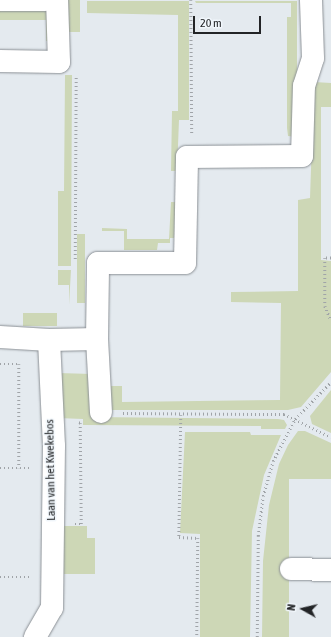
<!DOCTYPE html>
<style>
body{margin:0}
#map{position:relative;width:331px;height:637px;overflow:hidden;background:#e4eaef;font-family:"Asap Condensed",sans-serif}
div>[style]{position:absolute}
[style*='--x']{left:calc(var(--x)*1px);top:calc(var(--y)*1px);width:calc(var(--w)*1px);rotate:calc(var(--a)*1deg)}
.green>*{inset:0;background:#cdd7b6;transform-origin:0 0}
.path>*{height:2.5px;margin-top:-1.25px;transform-origin:0;background:repeating-linear-gradient(90deg,#a0a4a8 0 1px,transparent 0 4px)}
.roads{filter:drop-shadow(0 0 1px #8b9095) drop-shadow(0 0 1px #8b9095)}
.minor>*{height:22px;margin:-11px;padding:0 11px;transform-origin:11px;border-radius:11px;background:#fff}
span{translate:-50% -50%;white-space:nowrap;text-align:center;line-height:1.15;-webkit-text-stroke:3px #f1f7fc;paint-order:stroke}
.street-label{font-size:12px;color:#222426}
.north{position:absolute;left:283px;top:589px;width:40px;height:40px;-webkit-text-stroke:3px #f1f7fc;paint-order:stroke;rotate:278deg;font-size:11px;font-weight:700;line-height:16px;text-align:center;color:#222426}
.north::after{content:'';display:block;margin:auto;width:14px;height:18px;background:#222426;clip-path:polygon(50% 0,100% 100%,50% 72%,0 100%)}
.scale{position:absolute;left:193px;top:16px;width:68px;height:18px;box-sizing:border-box;border:2px solid #222426;border-top:0;padding-left:5px;font-size:12px;line-height:14px;white-space:nowrap;color:#222426;-webkit-text-stroke:3px #f1f7fc;paint-order:stroke}
</style>
<div id="map">
<div class="green">
<i style="left:63px;top:0;width:17px;height:32px"></i>
<i style="clip-path:polygon(87px 1px,189px 1px,189px 120px,179px 120px,177px 171px,171px 171px,172px 111px,178px 111px,178px 15px,87px 13px)"></i>
<i style="clip-path:polygon(195px 1px,297px 1px,297px 137px,288px 136px,287px 128px,287px 17px,291px 17px,291px 3px,196px 3px)"></i>
<i style="clip-path:polygon(0 10px,50px 11px,50px 41px,46px 41px,46px 20px,0 20px)"></i>
<i style="clip-path:polygon(65px 75px,72px 75px,71px 266px,58px 266px,58px 191px,64px 191px)"></i>
<i style="clip-path:polygon(314px 82px,331px 83px,331px 107px,321px 107px,321px 260px,331px 261px,331px 372px,301px 407px,288px 410px,111px 410px,111px 386px,122px 386px,122px 402px,280px 400px,281px 303px,231px 302px,231px 292px,298px 291px,298px 200px,310px 198px)"></i>
<i style="clip-path:polygon(171px 202px,177px 202px,176px 231px,174px 238px,170px 238px,170px 243px,158px 243px,157px 250px,124px 250px,124px 231px,102px 231px,102px 228px,127px 229px,127px 239px,169px 239px)"></i>
<i style="left:77px;top:234px;width:8px;height:69px"></i>
<i style="clip-path:polygon(58px 270px,71px 270px,69px 305px,69px 285px,58px 285px)"></i>
<i style="left:23px;top:313px;width:34px;height:13px"></i>
<i style="clip-path:polygon(58px 373px,92px 374px,93px 417px,278px 419px,284px 420px,287px 425px,285px 429px,261px 429px,261px 426px,83px 425px,83px 419px,58px 418px)"></i>
<i style="clip-path:polygon(331px 390px,331px 433px,312px 424px,310px 416px)"></i>
<i style="clip-path:polygon(298px 431px,305px 431px,331px 443px,331px 479px,289px 479px,289px 637px,262px 637px,263px 561px,269px 505px,279px 464px,288px 445px)"></i>
<i style="clip-path:polygon(185px 432px,250px 432px,251px 435px,281px 435px,264px 475px,252px 531px,250px 637px,200px 637px,200px 534px,180px 533px)"></i>
<i style="clip-path:polygon(63px 526px,87px 526px,87px 538px,95px 538px,95px 574px,63px 574px)"></i>
</div>
<div class="path">
<i style="--x:191;--y:0;--w:134;--a:89.6"></i>
<i style="--x:331;--y:258;--w:6;--a:180"></i>
<i style="--x:325;--y:258;--w:48;--a:90"></i>
<i style="--x:325;--y:306;--w:15;--a:67"></i>
<i style="--x:75;--y:259;--w:183;--a:-89.7"></i>
<i style="--x:0;--y:364;--w:19;--a:0"></i>
<i style="--x:19;--y:364;--w:104;--a:90"></i>
<i style="--x:123;--y:413;--w:161;--a:0.4"></i>
<i style="--x:284;--y:414;--w:52;--a:26.1"></i>
<i style="--x:181;--y:415;--w:122;--a:90.9"></i>
<i style="--x:179;--y:537;--w:19;--a:3"></i>
<i style="--x:198;--y:538;--w:99;--a:90.6"></i>
<i style="--x:0;--y:468;--w:31;--a:0"></i>
<i style="--x:75;--y:524;--w:6;--a:0"></i>
<i style="--x:81;--y:524;--w:101;--a:-90.6"></i>
<i style="--x:80;--y:423;--w:4;--a:180"></i>
<i style="--x:0;--y:577;--w:29;--a:0"></i>
<i style="--x:257;--y:637;--w:101;--a:-89.4"></i>
<i style="--x:258;--y:536;--w:40;--a:-82.9"></i>
<i style="--x:263;--y:496;--w:36;--a:-74"></i>
<i style="--x:273;--y:461;--w:47;--a:-62.4"></i>
<i style="--x:295;--y:419;--w:52;--a:-45.8"></i>
</div>
<div class="roads">
<div class="minor">
<i style="--x:0;--y:0;--w:45;--a:0"></i>
<i style="--x:0;--y:61;--w:59;--a:1"></i>
<i style="--x:59;--y:62;--w:62;--a:-91.8"></i>
<i style="--x:0;--y:337;--w:49;--a:3.5"></i>
<i style="--x:97;--y:339;--w:73;--a:86.9"></i>
<i style="--x:291;--y:569;--w:40;--a:1.4"></i>
<i style="--x:35;--y:637;--w:34;--a:-60"></i>
<i style="--x:52;--y:608;--w:162;--a:-89.3"></i>
<i style="--x:54;--y:446;--w:106;--a:-92.7"></i>
<i style="--x:49;--y:340;--w:48;--a:-1.2"></i>
<i style="--x:97;--y:339;--w:76;--a:-89.2"></i>
<i style="--x:98;--y:263;--w:87;--a:0"></i>
<i style="--x:185;--y:263;--w:106;--a:-88.9"></i>
<i style="--x:187;--y:157;--w:115;--a:-0.5"></i>
<i style="--x:302;--y:156;--w:70;--a:-88.4"></i>
<i style="--x:304;--y:86;--w:29;--a:-72"></i>
<i style="--x:313;--y:58;--w:58;--a:-92"></i>
</div>
</div>
<div class="street-label">
<span style="left:51px;top:470px;rotate:-91deg">Laan van het Kwekebos</span>
</div>
<div class="north">N</div>
<div class="scale">20 m</div>
</div>
